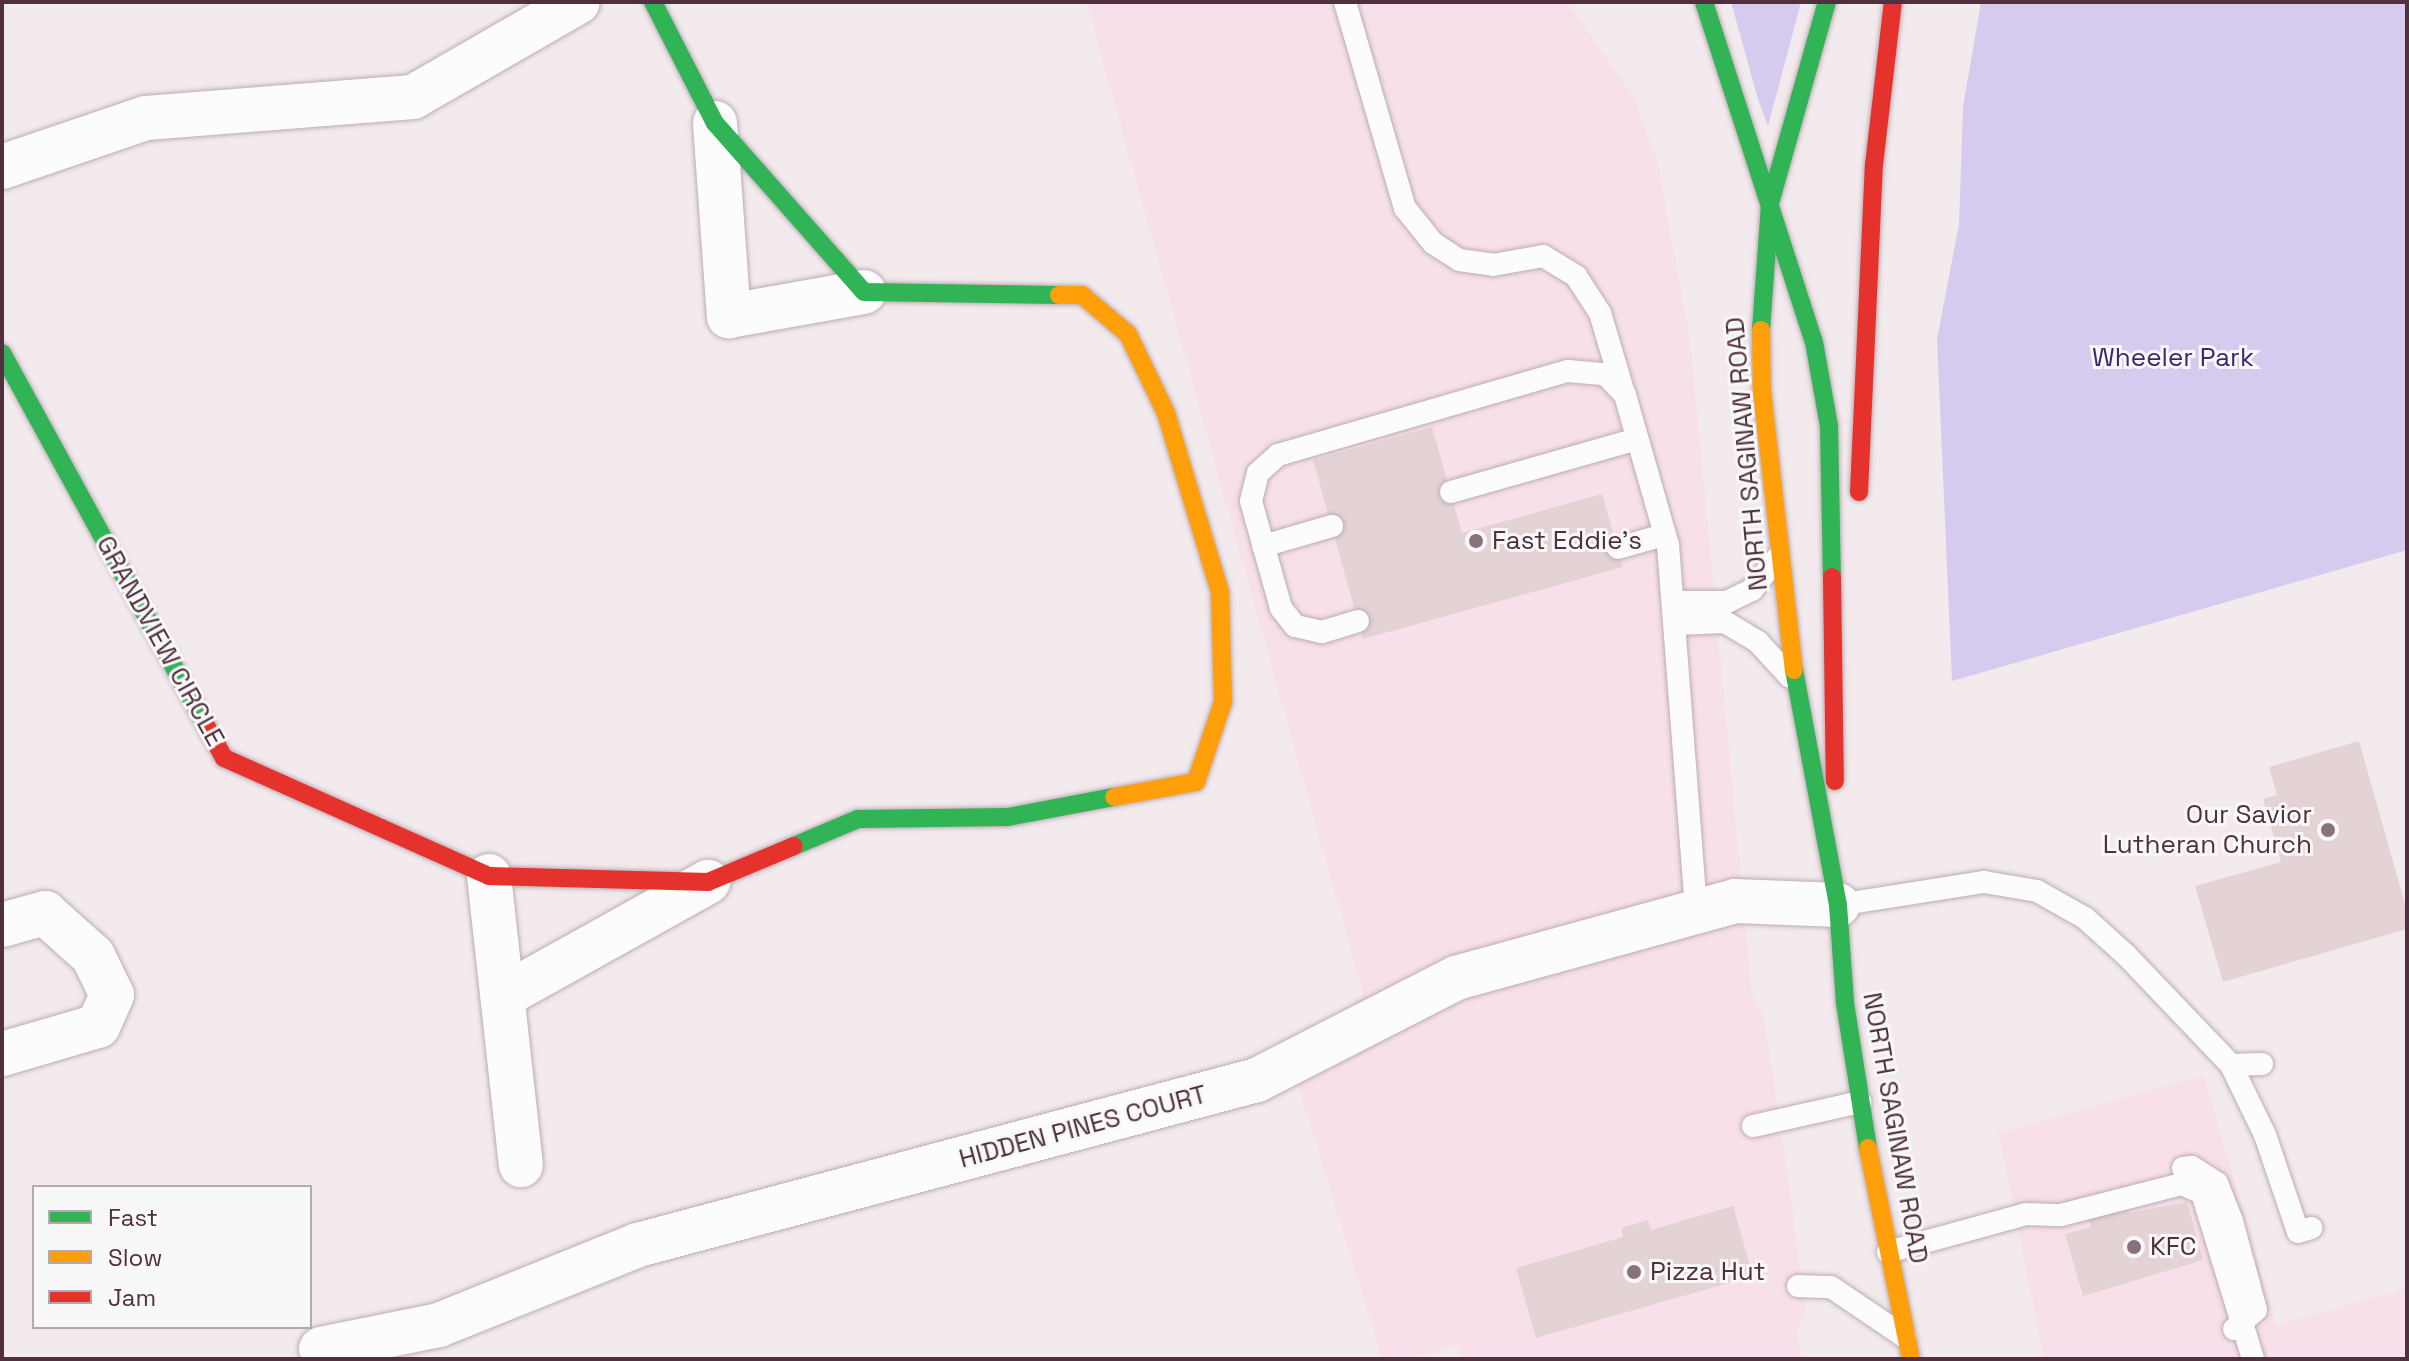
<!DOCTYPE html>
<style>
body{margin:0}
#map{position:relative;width:2409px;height:1361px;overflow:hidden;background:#f2eaed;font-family:"Space Grotesk",sans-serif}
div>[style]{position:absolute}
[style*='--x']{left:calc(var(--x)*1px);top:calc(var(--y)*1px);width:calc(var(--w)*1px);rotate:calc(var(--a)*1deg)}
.built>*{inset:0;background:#f7e0e9}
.green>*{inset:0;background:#d4cbee}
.building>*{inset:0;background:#e3d3d5}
.roads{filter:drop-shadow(0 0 2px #bdacb4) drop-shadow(0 0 2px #bdacb4)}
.lane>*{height:22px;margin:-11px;padding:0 11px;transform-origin:11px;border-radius:11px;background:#fdfcfc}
.street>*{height:44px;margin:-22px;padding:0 22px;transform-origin:22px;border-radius:22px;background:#fdfcfc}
.fast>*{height:18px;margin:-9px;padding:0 9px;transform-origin:9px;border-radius:9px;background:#30b455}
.slow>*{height:18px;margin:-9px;padding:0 9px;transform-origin:9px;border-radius:9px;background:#ff9f0a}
.jam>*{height:18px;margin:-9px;padding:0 9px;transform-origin:9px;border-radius:9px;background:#e5322d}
.dots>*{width:22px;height:22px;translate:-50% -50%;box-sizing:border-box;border:4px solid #f8f8f8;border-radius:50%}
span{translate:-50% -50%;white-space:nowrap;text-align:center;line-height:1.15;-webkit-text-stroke:6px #f8f8f8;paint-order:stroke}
.park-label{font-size:26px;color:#3b286f}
.street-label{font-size:26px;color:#50303e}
.poi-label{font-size:26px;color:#50303e}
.left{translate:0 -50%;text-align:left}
.right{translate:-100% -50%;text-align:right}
.frame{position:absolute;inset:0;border:4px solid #50303e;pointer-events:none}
.legend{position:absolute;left:32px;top:1185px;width:280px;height:144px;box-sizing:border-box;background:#f8f8f8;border:2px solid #b5a8ae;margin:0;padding:10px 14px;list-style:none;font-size:24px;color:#50303e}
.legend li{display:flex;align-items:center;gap:16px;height:40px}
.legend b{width:40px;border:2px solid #b5a8ae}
</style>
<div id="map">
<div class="built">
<i style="clip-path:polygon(1086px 2px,1567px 2px,1634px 97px,1658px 165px,1690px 340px,1752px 994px,1763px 1014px,1780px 1120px,1806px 1313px,1797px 1331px,1802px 1359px,1463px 1359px,1458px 1345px,1409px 1359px,1382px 1359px,1291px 1062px,1363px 994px)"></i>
<i style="clip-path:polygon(2204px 1075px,2276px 1325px,2407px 1288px,2407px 1359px,2044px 1359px,1999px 1133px)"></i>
</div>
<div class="green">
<i style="clip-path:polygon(1731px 2px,1801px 2px,1768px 126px,1758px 99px)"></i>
<i style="clip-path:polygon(1981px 2px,2407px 2px,2407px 550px,1952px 681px,1937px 339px,1959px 224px,1963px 107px)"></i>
</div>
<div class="building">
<i style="clip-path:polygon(1432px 427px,1462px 533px,1602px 494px,1623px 567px,1363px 639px,1313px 460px)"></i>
<i style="clip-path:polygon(2359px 741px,2407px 911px,2407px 929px,2223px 982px,2195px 886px,2281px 862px,2263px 799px,2277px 795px,2269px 767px)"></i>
<i style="clip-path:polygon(2187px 1202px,2203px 1260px,2083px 1296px,2065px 1234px,2091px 1227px,2088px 1217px,2127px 1206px,2129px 1213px)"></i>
<i style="clip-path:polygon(1733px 1206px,1753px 1276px,1536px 1338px,1516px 1268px,1623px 1237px,1621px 1228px,1648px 1220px,1651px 1230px)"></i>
</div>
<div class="roads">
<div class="lane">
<i style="--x:1345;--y:2;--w:215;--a:73.8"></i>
<i style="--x:1405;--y:208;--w:45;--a:51.3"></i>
<i style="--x:1433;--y:243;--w:31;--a:33"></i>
<i style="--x:1459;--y:260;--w:34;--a:8"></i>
<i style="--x:1493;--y:265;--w:51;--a:-10.2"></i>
<i style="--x:1543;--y:256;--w:39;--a:31"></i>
<i style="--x:1576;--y:276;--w:44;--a:57"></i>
<i style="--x:1600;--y:313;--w:80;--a:73.4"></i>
<i style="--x:1451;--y:492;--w:193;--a:-15.9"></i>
<i style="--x:1263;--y:546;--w:72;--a:-16.2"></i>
<i style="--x:1618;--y:548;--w:48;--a:-15.8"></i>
<i style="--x:1675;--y:602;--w:52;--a:0"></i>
<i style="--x:1727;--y:602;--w:28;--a:-26"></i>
<i style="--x:1752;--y:590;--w:42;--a:-51.8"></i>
<i style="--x:1358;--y:621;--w:38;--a:163"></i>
<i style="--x:1322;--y:632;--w:28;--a:-167"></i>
<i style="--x:1295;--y:626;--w:23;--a:-128"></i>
<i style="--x:1281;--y:608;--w:111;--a:-105.7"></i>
<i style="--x:1251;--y:501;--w:29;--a:-76"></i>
<i style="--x:1258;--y:473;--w:27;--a:-42"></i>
<i style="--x:1278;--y:455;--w:302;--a:-16.2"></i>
<i style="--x:1568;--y:371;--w:37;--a:5"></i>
<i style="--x:1605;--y:374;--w:29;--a:46"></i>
<i style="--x:1625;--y:395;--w:156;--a:74"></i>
<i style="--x:1668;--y:545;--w:368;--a:85.6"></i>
<i style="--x:1676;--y:624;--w:49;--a:-2.3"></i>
<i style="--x:1725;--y:622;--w:39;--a:31"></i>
<i style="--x:1758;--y:642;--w:47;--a:47.6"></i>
<i style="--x:1838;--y:905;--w:148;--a:-9"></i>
<i style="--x:1984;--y:882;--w:54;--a:9.6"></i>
<i style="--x:2037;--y:891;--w:55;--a:29.4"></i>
<i style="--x:2085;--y:918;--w:55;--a:42.1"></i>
<i style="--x:2126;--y:955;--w:152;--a:46.3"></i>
<i style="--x:2231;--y:1065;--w:31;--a:-2"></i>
<i style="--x:2231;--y:1065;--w:78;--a:64.1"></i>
<i style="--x:2265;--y:1135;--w:102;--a:71.2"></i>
<i style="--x:2298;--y:1232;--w:14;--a:-17"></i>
<i style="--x:1753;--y:1126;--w:110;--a:-12.6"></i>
<i style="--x:2183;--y:1168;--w:9;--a:-6"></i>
<i style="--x:2192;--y:1167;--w:30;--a:33"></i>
<i style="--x:2217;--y:1183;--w:41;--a:68.5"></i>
<i style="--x:2232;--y:1221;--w:92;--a:74.9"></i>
<i style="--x:2256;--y:1310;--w:29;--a:139"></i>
<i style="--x:1888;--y:1252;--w:143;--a:-15.4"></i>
<i style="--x:2026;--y:1214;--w:35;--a:2"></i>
<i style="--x:2061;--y:1215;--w:125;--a:-14.4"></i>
<i style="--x:2182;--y:1184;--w:22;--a:24"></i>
<i style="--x:2202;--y:1193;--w:174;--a:72.9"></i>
<i style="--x:1798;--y:1286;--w:33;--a:2"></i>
<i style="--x:1831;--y:1287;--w:89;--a:34"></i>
</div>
<div class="street">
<i style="--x:715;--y:123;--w:194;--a:85.9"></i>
<i style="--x:729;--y:316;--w:137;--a:-10.1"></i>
<i style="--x:2;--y:167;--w:152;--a:-18.8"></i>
<i style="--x:146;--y:118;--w:268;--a:-4.5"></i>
<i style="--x:413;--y:97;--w:190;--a:-29.9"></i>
<i style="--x:489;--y:876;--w:291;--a:83.7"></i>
<i style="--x:2;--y:925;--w:45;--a:-15.6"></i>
<i style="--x:45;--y:913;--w:64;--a:41.9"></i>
<i style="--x:93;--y:956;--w:43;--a:64"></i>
<i style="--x:112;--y:995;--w:34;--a:114"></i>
<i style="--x:98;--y:1026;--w:100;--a:163.7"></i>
<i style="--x:503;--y:996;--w:235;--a:-29.1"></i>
<i style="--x:321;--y:1349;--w:120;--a:-11.5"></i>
<i style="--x:439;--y:1325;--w:214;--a:-21.9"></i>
<i style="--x:638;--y:1245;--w:641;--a:-14.93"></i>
<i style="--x:1257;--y:1080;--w:224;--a:-27.1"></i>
<i style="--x:1456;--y:978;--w:289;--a:-15.4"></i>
<i style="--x:1735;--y:901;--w:103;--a:2.2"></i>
</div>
<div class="fast">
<i style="--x:653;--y:2;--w:136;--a:62.9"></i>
<i style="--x:715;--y:123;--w:225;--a:48.6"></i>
<i style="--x:864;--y:292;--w:195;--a:0.9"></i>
<i style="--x:1704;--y:2;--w:357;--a:72.1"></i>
<i style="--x:1814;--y:342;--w:85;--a:79.9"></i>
<i style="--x:1829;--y:426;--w:151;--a:88.9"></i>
<i style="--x:1761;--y:330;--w:127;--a:-85.9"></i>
<i style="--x:1770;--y:203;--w:209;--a:-74.2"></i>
<i style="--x:2;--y:353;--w:421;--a:61.3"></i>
<i style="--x:1794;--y:670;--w:239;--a:79.4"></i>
<i style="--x:1838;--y:905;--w:98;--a:85.9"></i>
<i style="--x:1845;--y:1003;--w:147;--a:81"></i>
<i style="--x:794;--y:846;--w:69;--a:-22.9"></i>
<i style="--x:858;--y:819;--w:150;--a:-0.8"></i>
<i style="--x:1008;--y:817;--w:108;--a:-10.7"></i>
</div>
<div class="slow">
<i style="--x:1059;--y:295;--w:23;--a:0"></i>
<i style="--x:1082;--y:295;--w:60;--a:40.3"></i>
<i style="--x:1128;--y:334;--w:88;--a:64.3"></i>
<i style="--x:1166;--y:413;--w:187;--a:73.2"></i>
<i style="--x:1220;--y:592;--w:110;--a:88.4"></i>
<i style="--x:1223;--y:702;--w:84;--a:108.6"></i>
<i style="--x:1196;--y:782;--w:83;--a:169.6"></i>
<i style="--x:1761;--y:330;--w:61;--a:89.1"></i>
<i style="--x:1762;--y:391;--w:281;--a:83.5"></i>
<i style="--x:1868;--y:1148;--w:215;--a:78.5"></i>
</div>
<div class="jam">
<i style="--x:1859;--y:492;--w:327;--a:-87.4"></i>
<i style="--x:1874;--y:165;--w:164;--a:-83.4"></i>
<i style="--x:1832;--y:577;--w:204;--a:89.2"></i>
<i style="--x:204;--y:722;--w:41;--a:60.9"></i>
<i style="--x:224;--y:758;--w:290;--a:24"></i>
<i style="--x:489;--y:876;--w:219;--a:1.6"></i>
<i style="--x:708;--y:882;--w:93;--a:-22.7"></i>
</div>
</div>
<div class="dots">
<i style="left:1476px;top:541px;background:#89717b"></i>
<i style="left:2328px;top:830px;background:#89717b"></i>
<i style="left:2134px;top:1247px;background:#89717b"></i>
<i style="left:1634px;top:1272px;background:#89717b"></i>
</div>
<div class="park-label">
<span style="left:2173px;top:358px">Wheeler Park</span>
</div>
<div class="street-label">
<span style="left:1747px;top:454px;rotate:-95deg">NORTH SAGINAW ROAD</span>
<span style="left:160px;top:641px;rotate:61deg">GRANDVIEW CIRCLE</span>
<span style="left:1083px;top:1127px;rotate:-15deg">HIDDEN PINES COURT</span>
<span style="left:1895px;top:1128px;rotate:80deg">NORTH SAGINAW ROAD</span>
</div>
<div class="poi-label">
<span class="left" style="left:1492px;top:541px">Fast Eddie's</span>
<span class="right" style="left:2312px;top:830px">Our Savior<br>Lutheran Church</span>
<span class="left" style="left:2150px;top:1247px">KFC</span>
<span class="left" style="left:1650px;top:1272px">Pizza Hut</span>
</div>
<div class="frame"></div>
<ul class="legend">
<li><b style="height:10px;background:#30b455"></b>Fast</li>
<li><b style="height:10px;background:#ff9f0a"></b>Slow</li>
<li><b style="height:10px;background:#e5322d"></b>Jam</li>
</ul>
</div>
